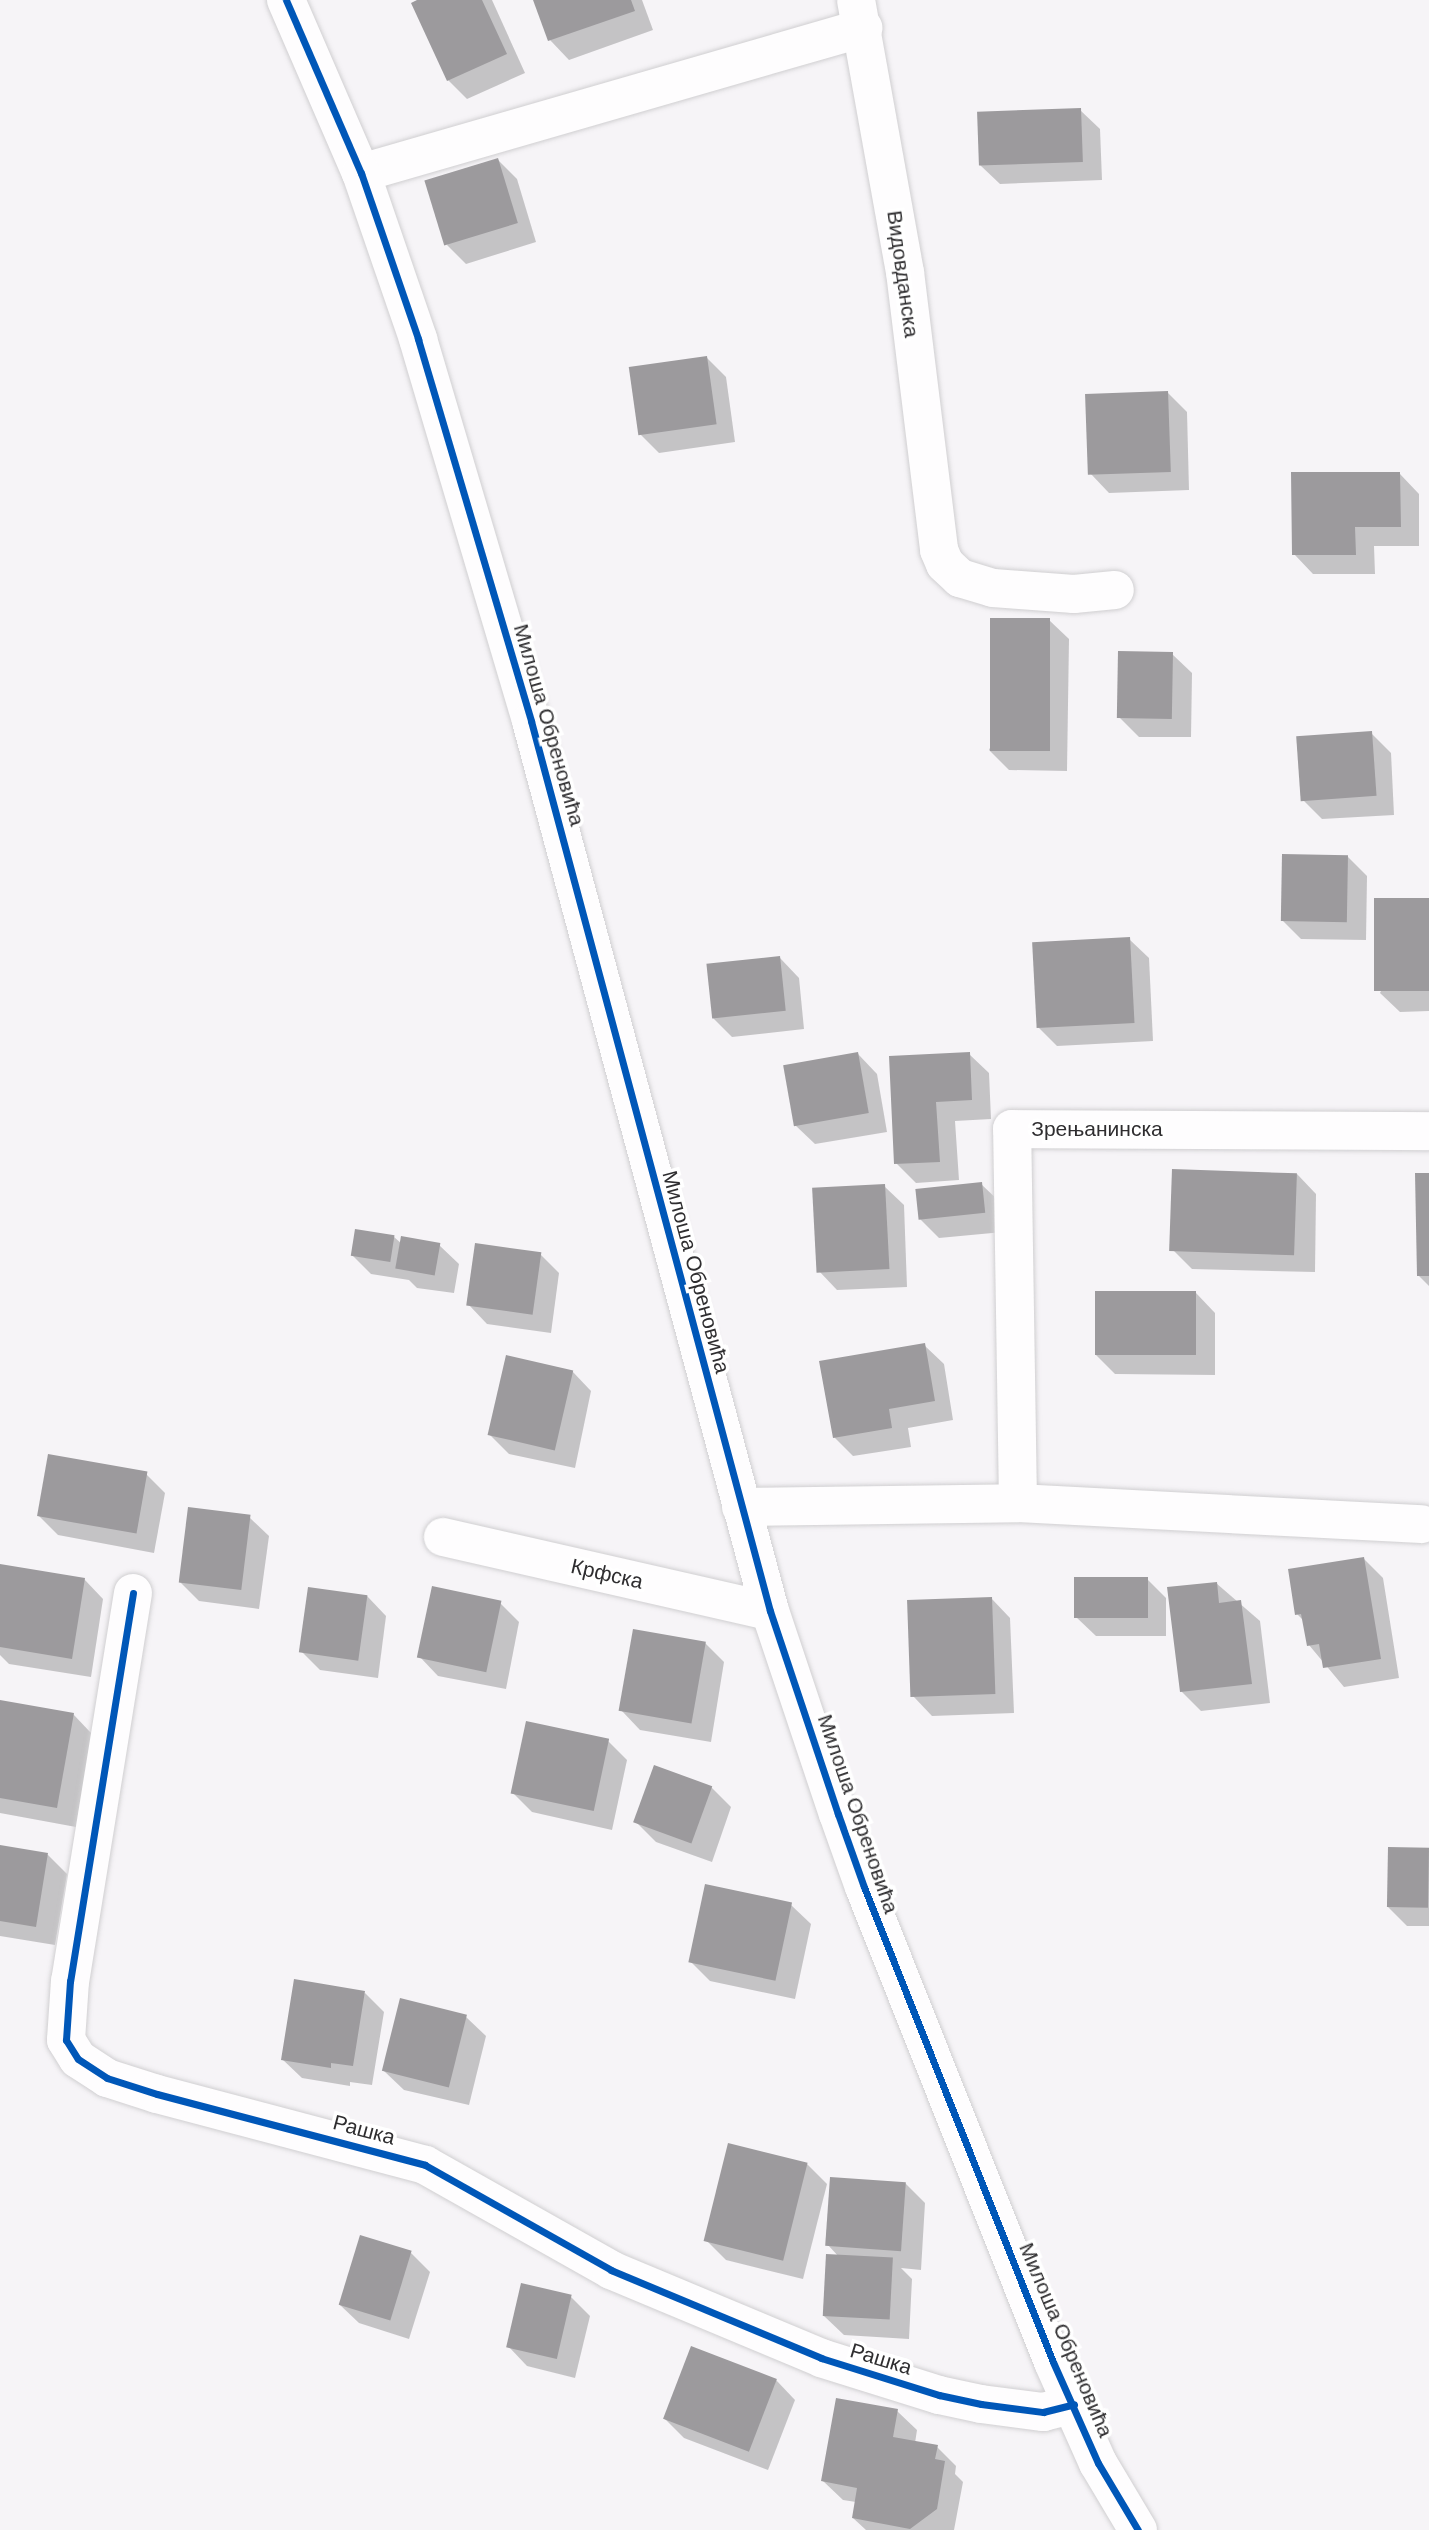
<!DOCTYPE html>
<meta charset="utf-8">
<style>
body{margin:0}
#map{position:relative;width:1429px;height:2530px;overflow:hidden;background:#f6f4f7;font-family:"DM Sans",sans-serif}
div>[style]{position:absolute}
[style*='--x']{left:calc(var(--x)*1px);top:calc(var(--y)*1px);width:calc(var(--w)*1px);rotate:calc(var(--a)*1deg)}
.shadow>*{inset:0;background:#0003}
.building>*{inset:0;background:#9c9a9d;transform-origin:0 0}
.roads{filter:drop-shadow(0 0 2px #d0cfd1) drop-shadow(0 0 2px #d0cfd1)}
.minor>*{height:38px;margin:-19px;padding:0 19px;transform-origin:19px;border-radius:19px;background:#fefdfe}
.tertiary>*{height:38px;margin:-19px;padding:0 19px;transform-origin:19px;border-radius:19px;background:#fefdfe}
.cycleway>*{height:7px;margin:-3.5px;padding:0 3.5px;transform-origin:3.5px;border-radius:3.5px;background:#0057b8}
span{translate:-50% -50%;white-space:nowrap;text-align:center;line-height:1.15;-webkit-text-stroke:7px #fff;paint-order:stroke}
.street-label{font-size:21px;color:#2f2e30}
</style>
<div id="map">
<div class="shadow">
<i style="clip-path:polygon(421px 0,492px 0,525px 73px,467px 99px,448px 80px)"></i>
<i style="clip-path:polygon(535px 0,642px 0,653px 30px,569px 60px,550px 40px)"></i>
<i style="clip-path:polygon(1080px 110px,1100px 129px,1102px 180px,1000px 184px,980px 165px)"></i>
<i style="clip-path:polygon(498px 160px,517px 179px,536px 242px,466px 264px,447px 245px)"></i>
<i style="clip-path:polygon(707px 358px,726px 377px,735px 442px,659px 453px,640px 434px)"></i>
<i style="clip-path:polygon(1168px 393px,1187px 412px,1189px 490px,1109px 493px,1090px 473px)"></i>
<i style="clip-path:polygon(1400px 474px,1419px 494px,1419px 546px,1374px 546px,1375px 574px,1313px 574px,1294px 554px)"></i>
<i style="clip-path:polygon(1049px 620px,1069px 639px,1067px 771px,1009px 770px,989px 750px)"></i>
<i style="clip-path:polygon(1172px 654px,1192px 673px,1191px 737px,1139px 737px,1120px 718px)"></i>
<i style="clip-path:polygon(1371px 733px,1391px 753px,1394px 815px,1322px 819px,1303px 800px)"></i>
<i style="clip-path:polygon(1348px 857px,1367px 876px,1366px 940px,1301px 939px,1282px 920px)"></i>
<i style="clip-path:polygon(1429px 900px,1429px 1011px,1400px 1012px,1380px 993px)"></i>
<i style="clip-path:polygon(1129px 939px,1149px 958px,1153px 1041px,1057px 1046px,1038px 1027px)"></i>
<i style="clip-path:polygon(780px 958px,799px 978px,804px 1029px,732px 1037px,713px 1018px)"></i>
<i style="clip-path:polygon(858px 1054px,877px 1074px,887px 1132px,815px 1144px,795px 1125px)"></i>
<i style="clip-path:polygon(969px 1054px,989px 1073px,991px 1119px,955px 1121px,959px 1180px,916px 1183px,896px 1163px,891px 1058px)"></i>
<i style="clip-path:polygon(1297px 1174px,1316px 1194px,1315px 1272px,1192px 1269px,1173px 1250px)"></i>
<i style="clip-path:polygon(1429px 1174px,1429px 1286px,1418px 1275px)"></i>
<i style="clip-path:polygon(981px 1184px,1001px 1203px,1003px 1232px,939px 1238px,919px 1218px)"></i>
<i style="clip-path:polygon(884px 1186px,904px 1205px,907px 1287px,837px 1290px,818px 1270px)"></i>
<i style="clip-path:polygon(394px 1237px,402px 1244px,439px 1245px,459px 1264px,454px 1293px,417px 1288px,409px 1280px,371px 1274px,352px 1255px)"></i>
<i style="clip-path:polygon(540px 1254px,559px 1273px,551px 1333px,487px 1324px,468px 1304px)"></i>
<i style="clip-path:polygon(1196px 1293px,1215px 1313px,1215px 1375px,1115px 1374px,1096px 1355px)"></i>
<i style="clip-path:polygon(924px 1345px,944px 1364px,953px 1420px,908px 1428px,911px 1447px,853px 1456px,834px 1437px)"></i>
<i style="clip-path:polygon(572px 1371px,591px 1391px,575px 1468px,509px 1454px,490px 1435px)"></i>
<i style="clip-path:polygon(146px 1474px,165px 1493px,154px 1553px,58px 1535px,39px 1516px)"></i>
<i style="clip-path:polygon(249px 1517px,269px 1536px,259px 1609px,199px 1601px,180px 1582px)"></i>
<i style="clip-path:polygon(1364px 1559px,1383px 1578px,1399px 1678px,1344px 1687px,1309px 1645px,1305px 1622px,1297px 1614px)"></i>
<i style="clip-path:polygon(0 1578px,84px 1579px,103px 1599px,91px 1677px,9px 1664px,0 1655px)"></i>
<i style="clip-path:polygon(1147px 1579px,1166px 1598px,1166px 1636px,1096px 1636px,1076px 1617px)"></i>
<i style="clip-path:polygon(1216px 1583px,1260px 1621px,1270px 1703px,1201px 1711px,1181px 1691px)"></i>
<i style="clip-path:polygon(367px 1596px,386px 1616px,378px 1678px,320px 1670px,301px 1651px)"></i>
<i style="clip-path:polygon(991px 1598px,1010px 1618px,1014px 1713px,932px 1716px,913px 1696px)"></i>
<i style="clip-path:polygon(500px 1603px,519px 1622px,506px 1689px,438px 1676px,419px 1656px)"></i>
<i style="clip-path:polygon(705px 1643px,724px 1662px,711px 1742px,640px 1730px,621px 1710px)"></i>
<i style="clip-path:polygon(0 1701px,73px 1714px,92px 1734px,76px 1827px,0 1813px)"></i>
<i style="clip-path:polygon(608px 1741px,627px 1760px,612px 1830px,532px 1812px,512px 1792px)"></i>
<i style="clip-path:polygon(711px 1787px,731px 1807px,712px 1862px,656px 1842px,637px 1823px)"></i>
<i style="clip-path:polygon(0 1847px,48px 1855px,67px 1874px,55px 1945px,0 1936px)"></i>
<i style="clip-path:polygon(1429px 1850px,1429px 1926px,1407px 1926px,1387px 1906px)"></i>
<i style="clip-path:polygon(791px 1905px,811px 1924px,795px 1999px,710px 1981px,690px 1961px)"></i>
<i style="clip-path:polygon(365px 1993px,384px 2012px,372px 2085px,350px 2082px,350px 2086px,302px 2078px,282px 2059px)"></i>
<i style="clip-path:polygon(466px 2017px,486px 2036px,469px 2105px,404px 2090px,384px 2071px)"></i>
<i style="clip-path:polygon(807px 2164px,827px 2184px,803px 2279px,726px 2260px,706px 2240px)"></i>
<i style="clip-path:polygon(905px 2183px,925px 2203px,921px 2270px,901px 2268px,912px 2279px,909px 2339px,844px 2335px,824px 2316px,839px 2257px,828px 2245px)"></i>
<i style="clip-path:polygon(411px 2253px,430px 2272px,409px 2339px,359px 2323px,339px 2304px)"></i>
<i style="clip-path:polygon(571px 2297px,590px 2316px,575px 2378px,527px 2366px,508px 2346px)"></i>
<i style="clip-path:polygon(776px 2380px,795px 2400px,768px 2470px,684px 2438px,665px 2419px)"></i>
<i style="clip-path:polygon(897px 2411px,917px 2430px,915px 2443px,937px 2447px,956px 2466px,955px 2474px,963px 2482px,954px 2530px,866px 2530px,853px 2518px,856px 2502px,843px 2500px,823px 2481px)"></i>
</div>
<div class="building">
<i style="clip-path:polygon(417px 0,482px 0,507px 54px,447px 81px,411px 3px)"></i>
<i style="clip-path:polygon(533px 0,631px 0,635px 11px,548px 41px)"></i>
<i style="left:1081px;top:108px;width:54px;height:104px;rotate:88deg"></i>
<i style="left:498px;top:158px;width:68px;height:77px;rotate:73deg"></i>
<i style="left:707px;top:356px;width:69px;height:79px;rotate:82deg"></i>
<i style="left:1168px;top:391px;width:81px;height:83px;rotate:88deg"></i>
<i style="clip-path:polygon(1291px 472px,1400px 472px,1401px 527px,1355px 527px,1356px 555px,1292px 555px)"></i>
<i style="left:990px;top:618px;width:60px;height:133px"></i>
<i style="left:1118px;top:651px;width:55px;height:67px;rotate:1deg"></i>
<i style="left:1372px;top:731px;width:65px;height:76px;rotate:86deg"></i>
<i style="left:1282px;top:854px;width:66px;height:67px;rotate:1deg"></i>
<i style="left:1429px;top:898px;width:93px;height:55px;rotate:90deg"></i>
<i style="left:1130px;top:937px;width:86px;height:98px;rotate:87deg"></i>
<i style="left:780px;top:956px;width:55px;height:74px;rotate:84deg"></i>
<i style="left:858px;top:1052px;width:62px;height:76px;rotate:80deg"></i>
<i style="clip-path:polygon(970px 1052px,972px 1100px,936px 1102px,940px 1162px,894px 1164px,889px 1056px)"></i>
<i style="left:1172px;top:1169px;width:125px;height:82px;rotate:2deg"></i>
<i style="clip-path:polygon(1415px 1173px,1429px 1173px,1429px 1276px,1417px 1276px)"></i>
<i style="left:982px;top:1182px;width:31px;height:67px;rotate:84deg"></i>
<i style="left:885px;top:1184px;width:85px;height:73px;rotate:87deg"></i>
<i style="left:355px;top:1229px;width:40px;height:27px;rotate:9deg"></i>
<i style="left:401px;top:1236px;width:40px;height:33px;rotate:10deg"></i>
<i style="left:475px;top:1243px;width:67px;height:63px;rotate:8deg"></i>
<i style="left:1095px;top:1291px;width:101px;height:64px"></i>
<i style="clip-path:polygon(925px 1343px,935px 1401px,889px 1409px,892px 1428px,833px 1438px,819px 1361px)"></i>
<i style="left:506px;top:1355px;width:69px;height:82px;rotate:13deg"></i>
<i style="left:48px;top:1454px;width:101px;height:63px;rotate:10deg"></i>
<i style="left:188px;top:1507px;width:63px;height:76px;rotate:7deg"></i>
<i style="clip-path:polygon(1364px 1557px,1381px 1659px,1323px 1668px,1319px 1644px,1307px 1646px,1301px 1614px,1295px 1615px,1288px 1569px)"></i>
<i style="clip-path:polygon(0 1564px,85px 1578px,72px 1659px,0 1647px)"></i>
<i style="left:1074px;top:1577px;width:74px;height:41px"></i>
<i style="clip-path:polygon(1217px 1582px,1219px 1603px,1241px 1600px,1252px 1684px,1180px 1692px,1167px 1587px)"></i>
<i style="left:432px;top:1586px;width:71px;height:73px;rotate:12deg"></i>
<i style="left:308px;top:1587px;width:60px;height:66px;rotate:8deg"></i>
<i style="left:992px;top:1597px;width:97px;height:85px;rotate:88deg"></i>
<i style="left:633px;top:1629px;width:74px;height:83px;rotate:10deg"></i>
<i style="clip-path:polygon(0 1700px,74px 1713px,57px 1808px,0 1798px)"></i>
<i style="left:526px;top:1721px;width:85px;height:74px;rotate:12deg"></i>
<i style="left:654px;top:1765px;width:62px;height:61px;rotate:20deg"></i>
<i style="clip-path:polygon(0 1845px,48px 1853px,36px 1927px,0 1921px)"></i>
<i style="left:1388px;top:1847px;width:41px;height:60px;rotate:1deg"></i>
<i style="left:705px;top:1884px;width:89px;height:80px;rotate:12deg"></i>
<i style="clip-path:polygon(294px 1979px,365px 1991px,353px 2066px,331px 2063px,331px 2068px,281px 2060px)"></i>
<i style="left:400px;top:1998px;width:69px;height:75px;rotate:14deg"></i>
<i style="left:728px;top:2143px;width:82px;height:101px;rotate:14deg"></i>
<i style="left:830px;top:2177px;width:76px;height:69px;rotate:4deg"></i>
<i style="left:360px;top:2235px;width:54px;height:73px;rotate:17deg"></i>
<i style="left:826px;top:2254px;width:67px;height:62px;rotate:3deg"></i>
<i style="left:521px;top:2283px;width:52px;height:66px;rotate:13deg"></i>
<i style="left:691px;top:2346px;width:92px;height:78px;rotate:21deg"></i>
<i style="clip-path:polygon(836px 2398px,898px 2409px,893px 2437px,938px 2445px,935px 2459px,945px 2461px,937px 2509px,910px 2529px,852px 2518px,857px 2488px,821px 2481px)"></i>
</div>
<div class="roads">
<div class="minor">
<i style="--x:856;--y:0;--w:276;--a:79.8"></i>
<i style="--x:905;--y:272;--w:280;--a:83"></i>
<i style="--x:939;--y:550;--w:15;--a:67"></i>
<i style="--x:945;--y:564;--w:21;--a:43"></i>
<i style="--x:960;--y:578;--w:34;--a:17"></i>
<i style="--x:993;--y:588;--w:81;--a:4.2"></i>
<i style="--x:1074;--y:594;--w:41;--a:-5.6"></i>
<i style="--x:361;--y:173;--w:523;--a:-16.11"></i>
<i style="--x:1018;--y:1503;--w:374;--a:-90.9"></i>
<i style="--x:1012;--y:1129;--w:417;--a:0.3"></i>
<i style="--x:741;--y:1507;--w:277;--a:-0.8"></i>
<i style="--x:1018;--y:1503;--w:404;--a:3"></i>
<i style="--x:443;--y:1537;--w:335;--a:12.8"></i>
<i style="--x:133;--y:1593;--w:393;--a:99.2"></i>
<i style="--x:70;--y:1981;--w:59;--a:93.9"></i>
<i style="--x:66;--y:2040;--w:22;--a:58"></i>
<i style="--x:78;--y:2059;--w:35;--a:33"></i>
<i style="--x:107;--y:2078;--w:52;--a:17.7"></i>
<i style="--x:157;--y:2094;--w:277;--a:14.8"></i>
<i style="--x:425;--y:2165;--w:214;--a:29.4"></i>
<i style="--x:611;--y:2270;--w:228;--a:22.7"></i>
<i style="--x:821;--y:2358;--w:124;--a:17.4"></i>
<i style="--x:939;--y:2395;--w:43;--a:12.1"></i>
<i style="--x:981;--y:2404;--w:63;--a:7.4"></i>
<i style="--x:1043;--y:2412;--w:32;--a:-14"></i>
</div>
<div class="tertiary">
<i style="--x:286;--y:0;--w:189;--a:66.6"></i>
<i style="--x:361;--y:173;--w:176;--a:71"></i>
<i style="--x:418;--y:339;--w:398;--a:73.5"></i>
<i style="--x:531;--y:721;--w:922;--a:74.97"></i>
<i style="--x:770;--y:1611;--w:214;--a:71.5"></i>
<i style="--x:838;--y:1814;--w:77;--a:70.4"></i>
<i style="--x:864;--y:1887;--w:511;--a:68.3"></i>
<i style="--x:1053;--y:2362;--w:111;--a:66"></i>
<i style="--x:1098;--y:2463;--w:78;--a:59.2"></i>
</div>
</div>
<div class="cycleway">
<i style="--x:286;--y:0;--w:189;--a:66.6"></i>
<i style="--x:361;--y:173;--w:176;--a:71"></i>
<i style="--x:418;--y:339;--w:398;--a:73.5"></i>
<i style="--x:531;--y:721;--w:922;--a:74.97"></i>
<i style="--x:770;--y:1611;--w:214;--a:71.5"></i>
<i style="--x:838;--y:1814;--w:77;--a:70.4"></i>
<i style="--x:864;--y:1887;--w:511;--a:68.3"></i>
<i style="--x:1053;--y:2362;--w:111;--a:66"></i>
<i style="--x:1098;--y:2463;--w:78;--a:59.2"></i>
<i style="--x:133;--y:1593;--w:393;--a:99.2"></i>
<i style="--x:70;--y:1981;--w:59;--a:93.9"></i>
<i style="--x:66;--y:2040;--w:22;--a:58"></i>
<i style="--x:78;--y:2059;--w:35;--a:33"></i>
<i style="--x:107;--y:2078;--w:52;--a:17.7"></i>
<i style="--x:157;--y:2094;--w:277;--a:14.8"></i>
<i style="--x:425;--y:2165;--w:214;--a:29.4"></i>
<i style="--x:611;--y:2270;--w:228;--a:22.7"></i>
<i style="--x:821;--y:2358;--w:124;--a:17.4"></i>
<i style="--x:939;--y:2395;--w:43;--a:12.1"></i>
<i style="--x:981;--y:2404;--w:63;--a:7.4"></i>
<i style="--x:1043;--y:2412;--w:32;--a:-14"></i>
</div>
<div class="street-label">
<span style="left:903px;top:274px;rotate:82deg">Видовданска</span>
<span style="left:549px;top:725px;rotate:74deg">Милоша Обреновића</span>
<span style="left:1097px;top:1129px">Зрењанинска</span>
<span style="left:696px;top:1272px;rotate:75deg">Милоша Обреновића</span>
<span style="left:607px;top:1574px;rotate:13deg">Крфска</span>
<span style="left:858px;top:1814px;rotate:71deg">Милоша Обреновића</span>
<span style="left:364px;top:2130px;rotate:15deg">Рашка</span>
<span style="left:1066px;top:2340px;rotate:67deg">Милоша Обреновића</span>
<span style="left:881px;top:2359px;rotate:17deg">Рашка</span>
</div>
</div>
